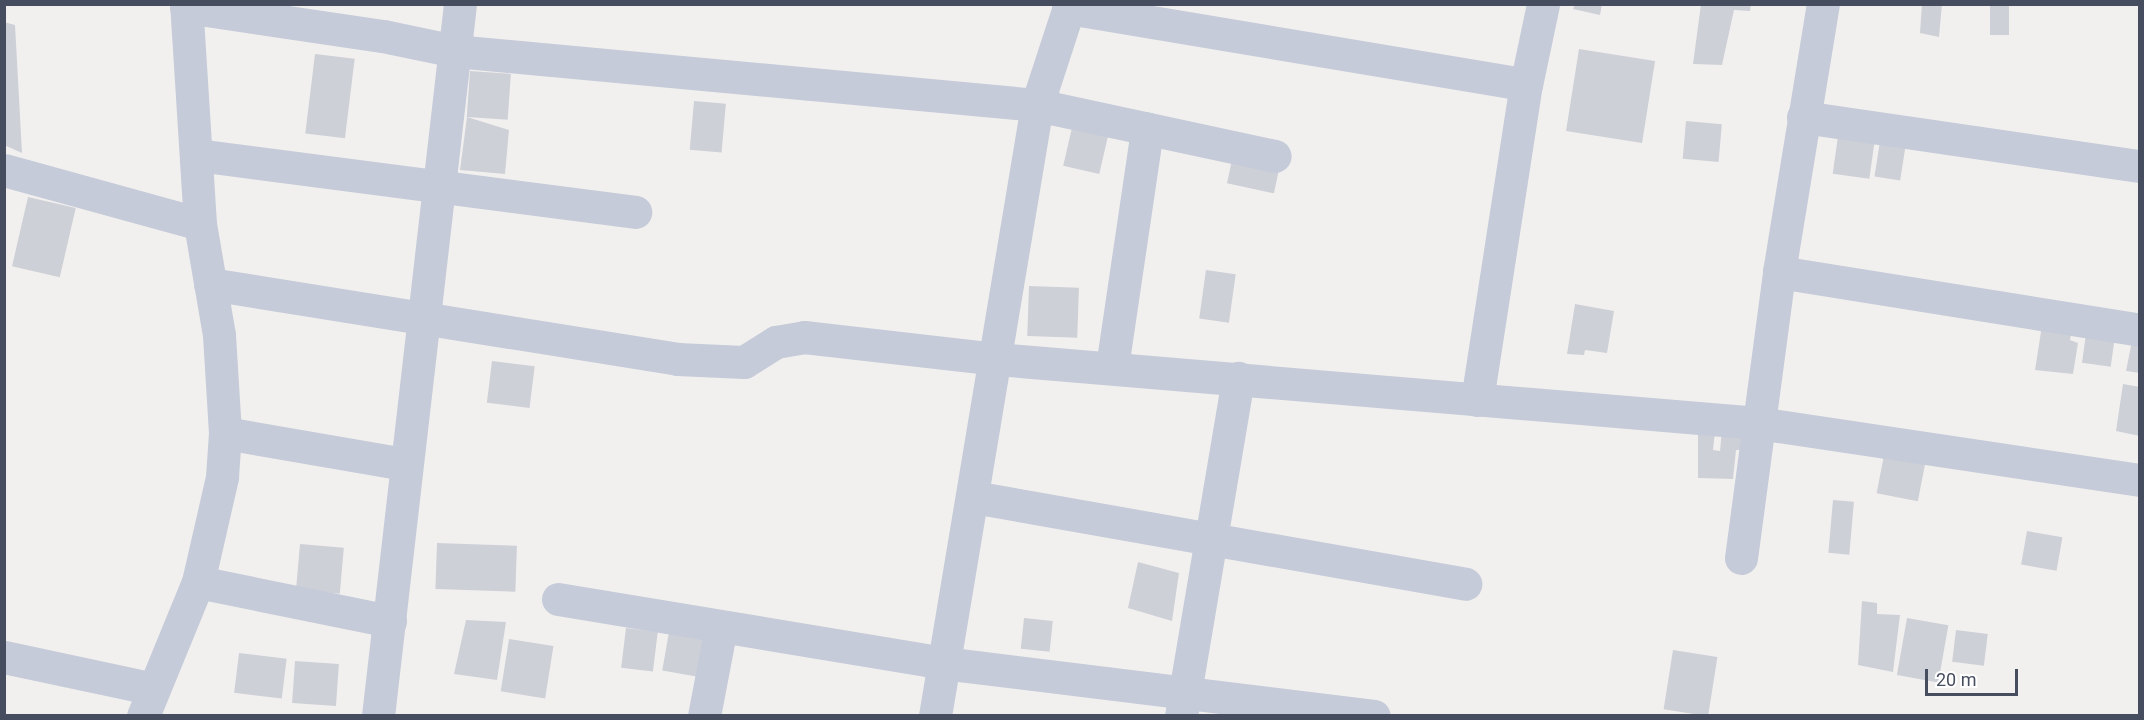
<!DOCTYPE html>
<style>
body{margin:0}
#map{position:relative;width:2144px;height:720px;overflow:hidden;background:#f2f0ef;font-family:Roboto,sans-serif}
div>[style]{position:absolute}
[style*='--x']{left:calc(var(--x)*1px);top:calc(var(--y)*1px);width:calc(var(--w)*1px);rotate:calc(var(--a)*1deg)}
.building>*{inset:0;background:#ced0d7;transform-origin:0 0}
.minor>*{height:33px;margin:-16.5px;padding:0 16.5px;transform-origin:16.5px;border-radius:16.5px;background:#c5cbd8}
span{translate:-50% -50%;white-space:nowrap;text-align:center;line-height:1.15;-webkit-text-stroke:5px #fff;paint-order:stroke}
.frame{position:absolute;inset:0;border:6px solid #464d5e;pointer-events:none}
.scale{position:absolute;left:1925px;top:669px;width:93px;height:27px;box-sizing:border-box;border:3px solid #464d5e;border-top:0;padding-left:8px;font-size:18px;line-height:21px;white-space:nowrap;color:#464d5e;-webkit-text-stroke:4px #fff;paint-order:stroke}
</style>
<div id="map">
<div class="building">
<i style="clip-path:polygon(1575px 4px,1602px 4px,1600px 15px,1573px 9px)"></i>
<i style="clip-path:polygon(1701px 4px,1751px 4px,1750px 11px,1734px 10px,1722px 65px,1693px 64px)"></i>
<i style="clip-path:polygon(1922px 4px,1942px 4px,1939px 37px,1920px 33px)"></i>
<i style="left:1990px;top:4px;width:19px;height:31px"></i>
<i style="clip-path:polygon(4px 22px,15px 25px,22px 153px,4px 145px)"></i>
<i style="left:1579px;top:49px;width:77px;height:83px;rotate:9deg"></i>
<i style="left:315px;top:54px;width:40px;height:80px;rotate:7deg"></i>
<i style="left:470px;top:71px;width:41px;height:46px;rotate:4deg"></i>
<i style="left:694px;top:101px;width:32px;height:49px;rotate:5deg"></i>
<i style="clip-path:polygon(467px 117px,509px 130px,505px 174px,460px 170px)"></i>
<i style="left:1074px;top:119px;width:37px;height:48px;rotate:13deg"></i>
<i style="left:1686px;top:121px;width:36px;height:38px;rotate:5deg"></i>
<i style="left:1881px;top:135px;width:26px;height:42px;rotate:9deg"></i>
<i style="left:1838px;top:136px;width:37px;height:38px;rotate:8deg"></i>
<i style="left:1233px;top:155px;width:48px;height:29px;rotate:12deg"></i>
<i style="left:28px;top:197px;width:49px;height:71px;rotate:13deg"></i>
<i style="left:1206px;top:270px;width:30px;height:49px;rotate:8deg"></i>
<i style="left:1029px;top:286px;width:50px;height:50px;rotate:2deg"></i>
<i style="clip-path:polygon(1575px 304px,1614px 311px,1607px 353px,1585px 350px,1584px 355px,1567px 354px)"></i>
<i style="clip-path:polygon(2043px 319px,2073px 323px,2070px 340px,2078px 343px,2073px 374px,2035px 370px)"></i>
<i style="left:2087px;top:327px;width:29px;height:36px;rotate:8deg"></i>
<i style="clip-path:polygon(2133px 336px,2140px 337px,2140px 373px,2126px 371px)"></i>
<i style="left:492px;top:361px;width:43px;height:42px;rotate:7deg"></i>
<i style="clip-path:polygon(2123px 384px,2140px 387px,2140px 436px,2116px 431px)"></i>
<i style="clip-path:polygon(1743px 426px,1743px 450px,1736px 450px,1733px 479px,1698px 478px,1698px 432px,1715px 432px,1713px 450px,1720px 451px,1722px 429px)"></i>
<i style="left:1885px;top:450px;width:42px;height:44px;rotate:11deg"></i>
<i style="left:1833px;top:500px;width:21px;height:53px;rotate:5deg"></i>
<i style="left:2027px;top:531px;width:36px;height:34px;rotate:10deg"></i>
<i style="left:437px;top:543px;width:80px;height:46px;rotate:2deg"></i>
<i style="left:300px;top:544px;width:44px;height:46px;rotate:5deg"></i>
<i style="clip-path:polygon(1138px 562px,1179px 573px,1172px 621px,1128px 608px)"></i>
<i style="clip-path:polygon(1862px 601px,1877px 603px,1877px 614px,1900px 615px,1893px 672px,1858px 665px)"></i>
<i style="left:1024px;top:618px;width:29px;height:31px;rotate:6deg"></i>
<i style="left:1907px;top:618px;width:42px;height:58px;rotate:10deg"></i>
<i style="clip-path:polygon(466px 620px,506px 622px,497px 680px,454px 674px)"></i>
<i style="left:626px;top:628px;width:32px;height:40px;rotate:7deg"></i>
<i style="left:1956px;top:630px;width:32px;height:32px;rotate:7deg"></i>
<i style="left:669px;top:632px;width:36px;height:39px;rotate:10deg"></i>
<i style="left:509px;top:639px;width:45px;height:53px;rotate:9deg"></i>
<i style="left:1673px;top:650px;width:45px;height:60px;rotate:9deg"></i>
<i style="left:239px;top:653px;width:48px;height:40px;rotate:7deg"></i>
<i style="left:295px;top:661px;width:44px;height:42px;rotate:4deg"></i>
</div>
<div class="minor">
<i style="--x:186;--y:7;--w:199;--a:8.4"></i>
<i style="--x:383;--y:36;--w:74;--a:11.8"></i>
<i style="--x:455;--y:51;--w:584;--a:5.3"></i>
<i style="--x:1037;--y:105;--w:243;--a:12.1"></i>
<i style="--x:1068;--y:8;--w:464;--a:9.5"></i>
<i style="--x:1803;--y:117;--w:341;--a:8.3"></i>
<i style="--x:197;--y:155;--w:442;--a:7.4"></i>
<i style="--x:4;--y:170;--w:203;--a:15.4"></i>
<i style="--x:1779;--y:272;--w:366;--a:9.1"></i>
<i style="--x:210;--y:284;--w:473;--a:9.1"></i>
<i style="--x:677;--y:359;--w:67;--a:2.6"></i>
<i style="--x:744;--y:362;--w:38;--a:-32"></i>
<i style="--x:776;--y:342;--w:28;--a:-10"></i>
<i style="--x:804;--y:337;--w:193;--a:6.5"></i>
<i style="--x:996;--y:359;--w:765;--a:4.8"></i>
<i style="--x:1758;--y:423;--w:386;--a:8.5"></i>
<i style="--x:1112;--y:367;--w:241;--a:-81.6"></i>
<i style="--x:1477;--y:400;--w:319;--a:-81.2"></i>
<i style="--x:1526;--y:85;--w:83;--a:-78.1"></i>
<i style="--x:225;--y:433;--w:182;--a:9.8"></i>
<i style="--x:973;--y:497;--w:500;--a:10"></i>
<i style="--x:1741;--y:558;--w:289;--a:-82.4"></i>
<i style="--x:1779;--y:272;--w:272;--a:-80.7"></i>
<i style="--x:198;--y:582;--w:196;--a:11.5"></i>
<i style="--x:558;--y:599;--w:390;--a:9.4"></i>
<i style="--x:943;--y:663;--w:434;--a:7"></i>
<i style="--x:4;--y:657;--w:153;--a:12"></i>
<i style="--x:143;--y:716;--w:145;--a:-67.7"></i>
<i style="--x:198;--y:582;--w:108;--a:-77.1"></i>
<i style="--x:222;--y:477;--w:44;--a:-86.1"></i>
<i style="--x:225;--y:433;--w:98;--a:-93.5"></i>
<i style="--x:219;--y:335;--w:113;--a:-99.7"></i>
<i style="--x:200;--y:224;--w:220;--a:-93.6"></i>
<i style="--x:378;--y:716;--w:717;--a:-83.43"></i>
<i style="--x:704;--y:716;--w:91;--a:-79.2"></i>
<i style="--x:935;--y:716;--w:619;--a:-80.52"></i>
<i style="--x:1037;--y:105;--w:106;--a:-71.9"></i>
<i style="--x:1181;--y:716;--w:343;--a:-80.4"></i>
</div>
<div class="frame"></div>
<div class="scale">20 m</div>
</div>
